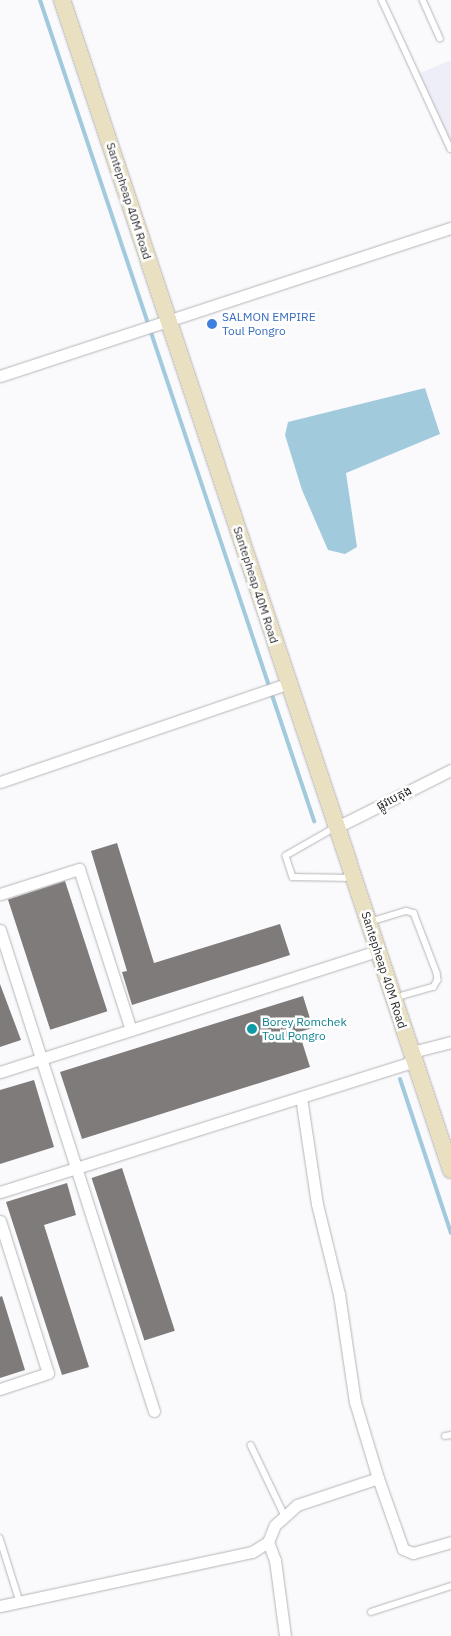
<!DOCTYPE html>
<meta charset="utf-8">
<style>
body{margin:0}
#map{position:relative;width:451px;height:1636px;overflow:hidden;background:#fafafd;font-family:"IBM Plex Sans","Noto Sans Khmer",sans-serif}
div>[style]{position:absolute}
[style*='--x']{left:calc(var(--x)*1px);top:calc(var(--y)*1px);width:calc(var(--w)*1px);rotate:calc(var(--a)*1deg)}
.built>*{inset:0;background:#eeeef8}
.water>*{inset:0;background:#a2cadd}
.stream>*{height:4px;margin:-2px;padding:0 2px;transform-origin:2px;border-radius:2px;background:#a2cadd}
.building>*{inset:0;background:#7e7b7a;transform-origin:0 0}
.roads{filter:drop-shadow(0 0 1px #b5b5b8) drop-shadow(0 0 1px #b5b5b8)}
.service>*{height:5.5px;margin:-2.75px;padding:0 2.75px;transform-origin:2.75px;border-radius:2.75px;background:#fff}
.minor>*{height:11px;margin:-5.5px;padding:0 5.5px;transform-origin:5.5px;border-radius:5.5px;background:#fff}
.secondary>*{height:16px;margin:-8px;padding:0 8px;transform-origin:8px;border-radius:8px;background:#e8e0c1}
.dots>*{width:14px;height:14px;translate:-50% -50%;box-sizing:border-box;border:2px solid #fff;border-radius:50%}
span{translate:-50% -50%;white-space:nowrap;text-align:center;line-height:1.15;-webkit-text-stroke:5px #fff;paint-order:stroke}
.street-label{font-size:12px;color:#2c2c2d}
.shop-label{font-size:12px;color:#366cbe}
.left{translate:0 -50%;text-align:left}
.culture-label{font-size:12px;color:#0d838f}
</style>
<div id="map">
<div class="built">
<i style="clip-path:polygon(451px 60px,451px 154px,418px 74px)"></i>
</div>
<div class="water">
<i style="clip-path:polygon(425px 388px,440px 434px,346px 473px,357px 547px,345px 554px,328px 550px,302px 490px,285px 435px,288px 422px)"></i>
</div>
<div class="stream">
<i style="--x:40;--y:0;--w:866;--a:71.54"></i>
<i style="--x:400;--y:1079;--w:162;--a:71.7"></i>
</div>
<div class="building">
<i style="clip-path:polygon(117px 843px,154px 963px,280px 924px,290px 955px,132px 1005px,122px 972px,127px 971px,91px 851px)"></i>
<i style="left:65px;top:881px;width:137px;height:60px;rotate:72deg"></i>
<i style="clip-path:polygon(0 984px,21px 1040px,0 1047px)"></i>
<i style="clip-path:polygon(303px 996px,313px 1028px,299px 1032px,310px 1067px,82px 1139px,60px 1072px)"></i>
<i style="clip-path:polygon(34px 1080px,54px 1147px,0 1164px,0 1090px)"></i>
<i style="left:122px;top:1168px;width:171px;height:32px;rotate:72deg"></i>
<i style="clip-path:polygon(67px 1183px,76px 1215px,44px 1225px,89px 1367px,62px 1375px,6px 1202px)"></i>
<i style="clip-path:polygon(2px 1296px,25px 1370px,0 1378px,0 1297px)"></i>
</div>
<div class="roads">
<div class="service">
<i style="--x:382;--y:0;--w:164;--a:65.2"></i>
<i style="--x:423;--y:0;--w:42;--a:65.9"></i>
<i style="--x:335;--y:828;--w:56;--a:150.3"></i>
<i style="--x:286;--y:856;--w:22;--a:72"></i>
<i style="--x:293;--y:877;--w:60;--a:1"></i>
<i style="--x:370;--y:922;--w:38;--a:-17"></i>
<i style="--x:406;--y:911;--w:8;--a:14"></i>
<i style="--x:414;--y:913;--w:64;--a:69"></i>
<i style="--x:437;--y:973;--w:7;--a:82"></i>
<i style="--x:438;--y:980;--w:8;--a:120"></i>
<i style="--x:434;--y:987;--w:40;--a:164"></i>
<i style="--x:445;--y:1436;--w:6;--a:-9"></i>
<i style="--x:251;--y:1445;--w:76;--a:64.4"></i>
<i style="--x:0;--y:1538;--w:67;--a:72.6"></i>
<i style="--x:371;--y:1612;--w:84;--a:-18"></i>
</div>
<div class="minor">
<i style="--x:0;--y:376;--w:475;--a:-18.2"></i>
<i style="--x:0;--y:782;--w:305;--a:-18.9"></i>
<i style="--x:337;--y:827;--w:127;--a:-26.6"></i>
<i style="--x:0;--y:894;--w:83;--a:-17.6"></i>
<i style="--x:79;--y:869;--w:169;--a:72.1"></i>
<i style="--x:0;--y:930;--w:505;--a:72.25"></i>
<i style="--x:412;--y:1052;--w:40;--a:-14.4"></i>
<i style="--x:0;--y:1072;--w:397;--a:-17.8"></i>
<i style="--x:301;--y:1097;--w:108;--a:81.5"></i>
<i style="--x:317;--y:1204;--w:93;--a:76.3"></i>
<i style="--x:339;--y:1294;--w:109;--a:81.6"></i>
<i style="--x:355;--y:1402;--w:79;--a:73.2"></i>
<i style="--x:378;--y:1478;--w:75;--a:70.6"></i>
<i style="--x:403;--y:1549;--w:11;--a:22"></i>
<i style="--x:413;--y:1553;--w:40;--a:-16"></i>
<i style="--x:0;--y:1192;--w:435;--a:-17.5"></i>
<i style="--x:0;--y:1221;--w:159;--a:72.5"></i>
<i style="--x:48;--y:1373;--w:51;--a:161.6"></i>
<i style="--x:268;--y:1542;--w:19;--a:69"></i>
<i style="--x:275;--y:1560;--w:77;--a:82.5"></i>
<i style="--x:0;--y:1606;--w:258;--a:-12.1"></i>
<i style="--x:252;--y:1552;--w:19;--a:-32"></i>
<i style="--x:268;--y:1542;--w:18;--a:-68"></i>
<i style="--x:275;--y:1525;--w:30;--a:-42"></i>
<i style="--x:297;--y:1505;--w:85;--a:-18.4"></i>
</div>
<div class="secondary">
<i style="--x:62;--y:0;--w:1233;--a:71.61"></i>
</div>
</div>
<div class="dots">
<i style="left:212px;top:324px;background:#3f7fe0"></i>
<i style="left:252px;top:1029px;background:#0f9aa8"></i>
</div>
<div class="street-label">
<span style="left:129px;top:201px;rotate:72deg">Santepheap 40M Road</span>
<span style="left:256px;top:585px;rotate:72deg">Santepheap 40M Road</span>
<span style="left:394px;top:798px;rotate:-27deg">ផ្លូវបេតុង</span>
<span style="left:384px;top:970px;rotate:72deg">Santepheap 40M Road</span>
</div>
<div class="shop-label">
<span class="left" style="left:222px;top:324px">SALMON EMPIRE<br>Toul Pongro</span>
</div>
<div class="culture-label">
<span class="left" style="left:262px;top:1029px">Borey Romchek<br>Toul Pongro</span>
</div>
</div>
